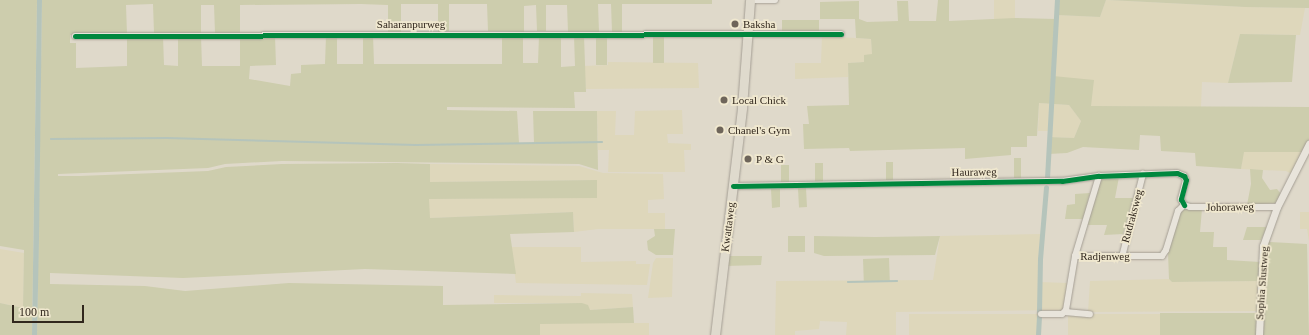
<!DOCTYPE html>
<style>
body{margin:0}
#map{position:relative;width:1309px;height:335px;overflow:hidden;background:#dfd9ca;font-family:"Times New Roman",serif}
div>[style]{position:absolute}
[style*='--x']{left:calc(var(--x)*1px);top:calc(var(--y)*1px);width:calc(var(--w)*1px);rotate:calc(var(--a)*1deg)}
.farmland>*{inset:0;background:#ded7bb;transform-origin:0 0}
.green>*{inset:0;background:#cdcdad;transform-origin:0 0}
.water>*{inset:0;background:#b5c4bb}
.stream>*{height:1.5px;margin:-0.75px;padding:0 0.75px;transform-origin:0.75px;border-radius:0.75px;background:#b5c4bb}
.canal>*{height:5px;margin:-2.5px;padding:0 2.5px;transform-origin:2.5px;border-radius:2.5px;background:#b5c4bb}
.roads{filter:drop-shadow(0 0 1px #a49e94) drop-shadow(0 0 1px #a49e94)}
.minor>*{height:6px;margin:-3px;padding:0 3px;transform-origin:3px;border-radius:3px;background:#e8e4db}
.tertiary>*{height:7px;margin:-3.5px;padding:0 3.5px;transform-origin:3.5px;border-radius:3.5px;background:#e8e4db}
.primary>*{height:9px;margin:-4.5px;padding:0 4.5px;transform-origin:4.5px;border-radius:4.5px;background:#dfdacd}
.cycleway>*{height:5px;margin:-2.5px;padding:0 2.5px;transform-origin:2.5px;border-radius:2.5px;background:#00873e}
.dots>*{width:11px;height:11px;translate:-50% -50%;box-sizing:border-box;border:2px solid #f0e8cf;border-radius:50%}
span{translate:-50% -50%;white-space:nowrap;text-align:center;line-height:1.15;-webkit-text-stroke:3.5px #f0e8cf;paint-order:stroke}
.street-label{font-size:11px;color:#31271d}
.poi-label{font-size:11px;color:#31271d}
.left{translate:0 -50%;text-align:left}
.scale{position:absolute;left:12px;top:305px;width:72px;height:18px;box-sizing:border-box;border:2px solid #31271d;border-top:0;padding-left:5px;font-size:12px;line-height:14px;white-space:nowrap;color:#31271d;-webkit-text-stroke:3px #f0e8cf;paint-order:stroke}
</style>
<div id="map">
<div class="farmland">
<i style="left:994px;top:0;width:21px;height:19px"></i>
<i style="clip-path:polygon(1106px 0,1245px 7px,1305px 8px,1300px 35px,1240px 34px,1228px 83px,1202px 82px,1201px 107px,1091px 106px,1053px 76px,1057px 15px,1100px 17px)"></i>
<i style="clip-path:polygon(822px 36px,871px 39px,872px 54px,864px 62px,848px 63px,848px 77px,795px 79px,795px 63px,821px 63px)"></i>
<i style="clip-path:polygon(608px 62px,698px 63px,699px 88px,586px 89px,584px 66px,608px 65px)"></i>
<i style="clip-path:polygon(1039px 103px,1069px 105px,1081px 121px,1074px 138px,1049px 137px,1050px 131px,1038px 131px)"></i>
<i style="clip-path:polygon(682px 110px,683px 134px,667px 134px,668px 143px,691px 144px,691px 150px,684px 150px,685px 172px,608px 172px,609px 150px,598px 150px,597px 111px,616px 111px,615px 135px,634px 135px,635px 111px)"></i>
<i style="clip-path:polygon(1243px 152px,1303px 152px,1292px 174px,1286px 171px,1241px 169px)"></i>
<i style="clip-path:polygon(430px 164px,579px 166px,603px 173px,663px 174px,664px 199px,648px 200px,648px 213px,665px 213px,665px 229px,598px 229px,574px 232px,573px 212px,429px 218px,429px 199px,597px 197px,597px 180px,430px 182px)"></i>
<i style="clip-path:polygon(1300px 212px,1309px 212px,1309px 241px,1307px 229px,1300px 229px)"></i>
<i style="clip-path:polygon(1043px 234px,1039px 282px,1067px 283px,1064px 310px,896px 312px,896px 335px,846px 335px,847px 322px,820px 321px,819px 329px,795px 331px,795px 335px,775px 335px,776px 281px,933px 280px,940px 236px)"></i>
<i style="clip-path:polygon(511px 247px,581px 247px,581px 262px,636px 261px,636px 264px,650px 264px,647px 285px,516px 283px)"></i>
<i style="clip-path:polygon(0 249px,24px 253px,23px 308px,0 303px)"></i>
<i style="clip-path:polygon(656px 258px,673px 258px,672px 297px,648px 298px,653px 263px)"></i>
<i style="clip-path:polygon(1169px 279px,1172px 282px,1259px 281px,1257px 311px,1088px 312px,1090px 281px)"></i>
<i style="clip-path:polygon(581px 293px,632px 294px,633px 307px,590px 310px,582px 303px,494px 303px,494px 295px,581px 296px)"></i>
<i style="left:909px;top:314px;width:130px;height:21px"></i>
<i style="left:1160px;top:314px;width:21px;height:92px;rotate:90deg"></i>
<i style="left:649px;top:323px;width:12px;height:110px;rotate:90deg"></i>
</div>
<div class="green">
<i style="clip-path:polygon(0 0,37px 0,32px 335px,0 335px,0 303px,23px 308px,24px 250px,0 246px)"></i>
<i style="clip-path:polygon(42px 0,712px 0,712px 4px,622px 4px,622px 32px,612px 32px,611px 4px,598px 4px,599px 32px,568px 32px,567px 5px,546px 5px,546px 31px,537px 31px,536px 5px,524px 6px,524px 32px,488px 31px,487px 4px,449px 4px,449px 31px,438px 32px,438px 4px,401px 4px,401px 32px,388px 32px,388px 5px,361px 4px,240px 5px,240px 33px,215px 33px,214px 5px,201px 5px,201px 33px,154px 33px,153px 4px,126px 5px,127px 34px,70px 35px,70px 43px,76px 43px,76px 68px,127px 66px,127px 37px,163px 36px,164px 65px,178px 66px,178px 36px,201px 36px,202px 66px,240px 66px,240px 36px,275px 36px,276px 65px,250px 66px,249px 79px,290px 86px,291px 74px,301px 73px,301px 65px,325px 64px,326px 36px,337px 36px,337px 64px,363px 64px,363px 36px,373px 35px,374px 64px,502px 64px,502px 35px,523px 35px,523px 63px,538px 63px,539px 36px,561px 36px,561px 67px,575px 66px,574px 36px,584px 36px,586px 92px,574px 92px,575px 108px,447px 107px,447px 110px,517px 111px,519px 143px,534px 143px,533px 111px,597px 111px,598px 170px,579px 164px,282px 161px,225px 164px,208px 168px,58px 174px,58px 176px,79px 176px,208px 171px,226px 167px,282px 164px,397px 163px,430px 164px,430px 182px,597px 180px,597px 198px,429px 199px,430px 218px,573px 212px,574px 232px,510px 234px,516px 274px,365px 269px,183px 278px,50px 273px,50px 284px,145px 286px,185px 291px,289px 283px,443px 286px,443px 305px,582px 303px,588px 305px,590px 310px,633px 307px,634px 323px,540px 324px,540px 335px,37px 335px)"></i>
<i style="clip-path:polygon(938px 0,949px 0,949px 21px,1015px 18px,1056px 19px,1053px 76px,1094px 80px,1091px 106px,1309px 107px,1309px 140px,1303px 152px,1244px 152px,1241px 169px,1196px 166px,1195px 153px,1161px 151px,1160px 136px,1140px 135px,1139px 150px,1083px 147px,1067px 153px,1048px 154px,1049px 137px,1074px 138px,1081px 121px,1069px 105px,1039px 103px,1037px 136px,1027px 136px,1027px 147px,1011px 147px,1011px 155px,965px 159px,965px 148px,850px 151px,849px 148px,804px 149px,803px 124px,809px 124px,807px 106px,849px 105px,848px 63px,864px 62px,864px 55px,872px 54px,871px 39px,856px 38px,855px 19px,820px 19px,820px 2px,859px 1px,859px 19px,867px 22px,898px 21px,897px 1px,908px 1px,909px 21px,936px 21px)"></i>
<i style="clip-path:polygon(1057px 0,1106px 0,1100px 17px,1057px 15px)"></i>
<i style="clip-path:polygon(1108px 0,1309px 0,1309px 8px,1245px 7px)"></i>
<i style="left:819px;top:20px;width:12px;height:37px;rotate:90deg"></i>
<i style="clip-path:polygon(1240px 34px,1296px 35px,1292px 82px,1228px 83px)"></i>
<i style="left:596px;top:36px;width:11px;height:29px"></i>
<i style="left:653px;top:36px;width:11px;height:27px"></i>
<i style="left:1014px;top:158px;width:7px;height:20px"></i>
<i style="left:893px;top:162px;width:18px;height:7px;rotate:90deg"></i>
<i style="left:815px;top:163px;width:8px;height:20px"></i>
<i style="left:781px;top:165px;width:8px;height:18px"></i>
<i style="clip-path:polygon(1250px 169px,1263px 170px,1262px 178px,1270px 190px,1277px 189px,1281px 194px,1276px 203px,1247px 205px,1251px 184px)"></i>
<i style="clip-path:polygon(1119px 177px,1115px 198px,1133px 198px,1123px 234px,1104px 235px,1107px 225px,1087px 225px,1099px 179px)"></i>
<i style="left:806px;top:188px;width:19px;height:8px;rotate:87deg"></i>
<i style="clip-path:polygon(771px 189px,780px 189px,780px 207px,772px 208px)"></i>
<i style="clip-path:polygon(1090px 193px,1083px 219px,1065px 219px,1067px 205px,1075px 204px,1075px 194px)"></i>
<i style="clip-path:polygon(1184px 209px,1202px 209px,1200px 232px,1214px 232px,1213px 247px,1227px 247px,1227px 260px,1260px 262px,1259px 281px,1172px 282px,1169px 279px,1168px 253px,1179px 211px)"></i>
<i style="clip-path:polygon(1247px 227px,1267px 227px,1261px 240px,1243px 240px)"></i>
<i style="clip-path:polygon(654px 229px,675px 229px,673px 255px,656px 255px,648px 250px,647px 241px,655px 236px)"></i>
<i style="left:805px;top:236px;width:16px;height:17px;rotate:90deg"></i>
<i style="clip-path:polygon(814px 236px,875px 237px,940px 236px,935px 255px,824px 256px,814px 253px)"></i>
<i style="clip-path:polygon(1307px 241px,1309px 335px,1263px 335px,1266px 246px,1268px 242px,1307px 244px)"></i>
<i style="clip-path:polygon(726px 256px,762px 256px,761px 265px,725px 266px)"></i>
<i style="left:889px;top:258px;width:23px;height:26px;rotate:88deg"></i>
<i style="left:1258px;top:313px;width:22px;height:98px;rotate:90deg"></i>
</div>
<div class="water">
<i style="clip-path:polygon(37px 0,42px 0,39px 239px,37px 335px,32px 335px)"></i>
</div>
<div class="stream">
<i style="--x:51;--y:139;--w:116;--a:-0.5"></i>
<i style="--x:167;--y:138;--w:249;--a:1.6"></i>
<i style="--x:416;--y:145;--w:186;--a:-0.9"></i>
<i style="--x:848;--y:282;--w:49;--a:-1.2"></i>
</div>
<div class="canal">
<i style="--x:1047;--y:178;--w:178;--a:-86.8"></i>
<i style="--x:1039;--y:311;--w:52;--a:-88.9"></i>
<i style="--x:1040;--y:259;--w:72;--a:-85.2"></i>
<i style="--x:1038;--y:335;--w:19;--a:-87"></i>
</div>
<div class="roads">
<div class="minor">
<i style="--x:750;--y:0;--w:25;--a:0"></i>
<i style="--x:75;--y:36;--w:766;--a:-0.15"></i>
<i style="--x:733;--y:186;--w:329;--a:-0.9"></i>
<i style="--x:1062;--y:181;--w:37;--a:-8"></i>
<i style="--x:1099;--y:176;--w:78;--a:-2.2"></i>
<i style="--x:1177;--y:173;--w:8;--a:23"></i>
<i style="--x:1184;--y:176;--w:4;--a:63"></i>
<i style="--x:1186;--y:180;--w:20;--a:105"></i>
<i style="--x:1181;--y:199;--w:7;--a:63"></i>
<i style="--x:1184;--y:205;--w:6;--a:18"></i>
<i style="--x:1190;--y:207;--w:87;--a:0"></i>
<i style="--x:1075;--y:256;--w:87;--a:0"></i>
<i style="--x:1162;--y:256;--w:7;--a:-56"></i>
<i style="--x:1166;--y:250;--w:41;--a:-72.9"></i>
<i style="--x:1178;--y:211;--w:8;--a:-45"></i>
<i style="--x:1122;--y:257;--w:86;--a:-75.8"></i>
<i style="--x:1065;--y:312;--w:25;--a:5"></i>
<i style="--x:1041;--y:314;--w:21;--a:0"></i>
<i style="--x:1062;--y:314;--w:6;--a:-45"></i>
<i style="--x:1066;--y:310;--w:55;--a:-80.5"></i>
<i style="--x:1075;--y:256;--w:84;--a:-73.3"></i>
</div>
<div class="tertiary">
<i style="--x:1259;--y:335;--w:89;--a:-87.4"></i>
<i style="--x:1263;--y:246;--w:41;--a:-70.3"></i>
<i style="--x:1277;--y:207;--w:71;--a:-63.1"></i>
</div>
<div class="primary">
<i style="--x:715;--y:335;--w:230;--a:-83.2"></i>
<i style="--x:742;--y:107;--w:107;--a:-85.7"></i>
</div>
</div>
<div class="cycleway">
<i style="--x:75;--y:36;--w:766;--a:-0.15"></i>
<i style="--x:733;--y:186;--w:329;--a:-0.9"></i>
<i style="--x:1062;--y:181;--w:37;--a:-8"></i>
<i style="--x:1099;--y:176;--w:78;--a:-2.2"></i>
<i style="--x:1177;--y:173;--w:8;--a:23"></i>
<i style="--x:1184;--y:176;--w:4;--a:63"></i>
<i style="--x:1186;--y:180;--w:20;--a:105"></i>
<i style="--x:1181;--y:199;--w:7;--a:63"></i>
</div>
<div class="dots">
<i style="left:735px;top:24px;background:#6e655a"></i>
<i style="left:724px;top:100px;background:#6e655a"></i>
<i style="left:720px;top:130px;background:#6e655a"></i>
<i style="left:748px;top:159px;background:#6e655a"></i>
</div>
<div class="street-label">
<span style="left:411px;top:24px">Saharanpurweg</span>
<span style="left:974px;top:172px;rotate:-1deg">Hauraweg</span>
<span style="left:1230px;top:207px;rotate:-1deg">Johoraweg</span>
<span style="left:1132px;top:216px;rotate:-75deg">Rudraksweg</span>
<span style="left:728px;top:227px;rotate:-83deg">Kwattaweg</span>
<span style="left:1105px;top:256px">Radjenweg</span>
<span style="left:1262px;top:283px;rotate:-86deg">Sophia Slustweg</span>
</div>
<div class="poi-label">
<span class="left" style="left:743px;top:24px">Baksha</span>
<span class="left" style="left:732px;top:100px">Local Chick</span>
<span class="left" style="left:728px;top:130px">Chanel's Gym</span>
<span class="left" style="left:756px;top:159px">P &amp; G</span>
</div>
<div class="scale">100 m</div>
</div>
